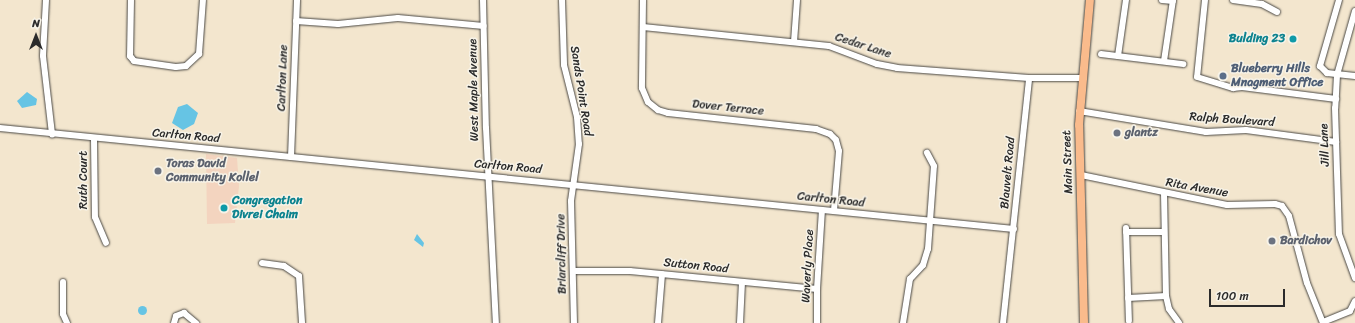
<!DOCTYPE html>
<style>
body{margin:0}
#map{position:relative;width:1355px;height:323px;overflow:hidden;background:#f3e6ce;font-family:Sriracha,sans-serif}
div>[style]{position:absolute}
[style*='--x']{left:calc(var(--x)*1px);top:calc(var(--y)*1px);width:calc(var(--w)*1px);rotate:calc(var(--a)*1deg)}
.built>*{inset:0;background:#f3d4bf}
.water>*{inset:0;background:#66c4e4}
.round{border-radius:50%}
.roads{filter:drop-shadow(0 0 1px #494743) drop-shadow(0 0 1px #494743)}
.minor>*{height:6px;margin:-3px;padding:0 3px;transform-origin:3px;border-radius:3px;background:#fff}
.major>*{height:8px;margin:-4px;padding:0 4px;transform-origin:4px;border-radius:4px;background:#fabb8c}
.dots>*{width:11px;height:11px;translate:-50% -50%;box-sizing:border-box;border:2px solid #f7f3e8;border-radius:50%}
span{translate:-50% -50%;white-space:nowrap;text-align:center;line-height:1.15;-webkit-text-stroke:3px #f7f3e8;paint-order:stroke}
.culture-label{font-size:12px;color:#0d838f;font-weight:700}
.right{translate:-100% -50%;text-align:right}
.left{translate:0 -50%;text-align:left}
.street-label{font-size:12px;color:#2b2b2b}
.service-label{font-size:12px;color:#4e5e75;font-weight:700}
.worship-label{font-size:12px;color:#5b616d;font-weight:700}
.north{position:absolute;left:16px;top:16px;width:40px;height:40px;-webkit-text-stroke:3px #f7f3e8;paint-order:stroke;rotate:0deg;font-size:11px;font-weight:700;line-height:16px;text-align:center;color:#2b2b2b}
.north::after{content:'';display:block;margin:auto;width:14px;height:18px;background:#2b2b2b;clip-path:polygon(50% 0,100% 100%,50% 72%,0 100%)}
.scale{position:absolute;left:1209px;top:289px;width:76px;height:18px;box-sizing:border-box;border:2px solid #2b2b2b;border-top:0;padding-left:5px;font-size:12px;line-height:14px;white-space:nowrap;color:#2b2b2b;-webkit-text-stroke:3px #f7f3e8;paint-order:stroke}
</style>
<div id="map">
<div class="built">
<i style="clip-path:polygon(206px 154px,237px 158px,239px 186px,235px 223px,207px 224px)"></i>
</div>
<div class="water">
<i style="clip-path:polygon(27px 92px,37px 99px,36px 105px,22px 108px,17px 101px)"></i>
<i style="clip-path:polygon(187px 104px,198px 113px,194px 124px,183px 130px,172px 123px,178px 107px)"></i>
<i style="clip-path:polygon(417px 234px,424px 243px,423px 247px,414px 240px)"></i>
<i class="round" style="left:137.5px;top:305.5px;width:9px;height:9px"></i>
</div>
<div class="roads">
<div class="minor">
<i style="--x:46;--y:0;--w:56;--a:93.1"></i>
<i style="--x:43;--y:56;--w:79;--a:83.4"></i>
<i style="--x:131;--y:0;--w:56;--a:91"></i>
<i style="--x:130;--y:56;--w:6;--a:51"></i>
<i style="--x:134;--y:61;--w:42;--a:8.1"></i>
<i style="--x:176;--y:67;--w:10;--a:-6"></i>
<i style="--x:186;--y:66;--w:18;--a:-43"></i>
<i style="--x:199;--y:54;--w:54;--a:-85.8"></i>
<i style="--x:483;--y:0;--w:128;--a:88.7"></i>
<i style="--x:486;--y:128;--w:195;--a:87.1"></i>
<i style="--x:562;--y:0;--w:65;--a:88.2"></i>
<i style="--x:564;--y:65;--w:54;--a:76"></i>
<i style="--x:577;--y:117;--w:27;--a:86"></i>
<i style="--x:579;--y:144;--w:58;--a:98"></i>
<i style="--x:571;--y:201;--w:122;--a:88.6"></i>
<i style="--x:643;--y:0;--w:88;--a:90.7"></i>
<i style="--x:642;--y:88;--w:15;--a:67"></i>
<i style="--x:648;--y:102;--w:13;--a:39"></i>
<i style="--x:658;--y:110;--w:10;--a:17"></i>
<i style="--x:668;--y:113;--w:149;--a:6.2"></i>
<i style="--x:816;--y:129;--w:15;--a:20"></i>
<i style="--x:830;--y:134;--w:8;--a:45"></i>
<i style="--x:836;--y:140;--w:11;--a:75"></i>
<i style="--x:839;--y:151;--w:60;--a:94.8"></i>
<i style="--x:1162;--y:0;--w:11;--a:5"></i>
<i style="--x:1205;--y:0;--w:77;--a:95.9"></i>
<i style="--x:1197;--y:77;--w:38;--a:17"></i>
<i style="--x:1233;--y:88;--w:9;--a:-6"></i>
<i style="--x:1242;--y:87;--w:95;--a:7.3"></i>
<i style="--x:1233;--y:0;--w:29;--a:8"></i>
<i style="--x:1262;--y:4;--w:17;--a:28"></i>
<i style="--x:1339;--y:0;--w:69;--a:106.1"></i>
<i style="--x:1320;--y:66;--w:10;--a:45"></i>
<i style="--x:1327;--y:73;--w:28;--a:6"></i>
<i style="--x:1355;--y:11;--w:66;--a:105.7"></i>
<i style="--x:1337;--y:75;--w:33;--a:93"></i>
<i style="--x:1335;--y:108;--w:126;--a:88.2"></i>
<i style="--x:1339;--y:234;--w:47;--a:70"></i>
<i style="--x:296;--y:21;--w:42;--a:4.1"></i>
<i style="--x:338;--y:24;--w:60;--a:-5.7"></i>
<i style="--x:398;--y:18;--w:86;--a:5.3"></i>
<i style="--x:643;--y:27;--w:187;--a:5.8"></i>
<i style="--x:829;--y:46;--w:51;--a:20.6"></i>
<i style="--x:877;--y:64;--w:20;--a:11"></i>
<i style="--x:897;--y:68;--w:132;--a:4.3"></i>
<i style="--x:794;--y:42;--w:42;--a:-85.9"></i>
<i style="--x:1101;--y:54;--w:83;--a:7"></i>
<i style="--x:1118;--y:56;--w:57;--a:-81.9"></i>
<i style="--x:1164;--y:61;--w:62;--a:-81.6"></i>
<i style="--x:1079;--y:111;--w:129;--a:9.4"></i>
<i style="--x:1206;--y:132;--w:40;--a:-2.9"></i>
<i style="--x:1246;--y:130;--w:91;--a:7.6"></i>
<i style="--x:0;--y:128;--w:1019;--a:5.69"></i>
<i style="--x:94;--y:139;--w:78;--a:89.3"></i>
<i style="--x:95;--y:217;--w:28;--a:67"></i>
<i style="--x:291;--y:157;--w:157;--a:-87.8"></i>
<i style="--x:1081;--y:175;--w:149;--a:11.6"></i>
<i style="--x:1227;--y:205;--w:48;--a:-1.2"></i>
<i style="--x:1275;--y:204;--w:7;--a:16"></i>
<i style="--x:1282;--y:206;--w:12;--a:55"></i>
<i style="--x:1289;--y:216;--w:69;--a:75"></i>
<i style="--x:1307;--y:283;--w:43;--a:68.2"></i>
<i style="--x:1164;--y:193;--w:103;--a:88.9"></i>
<i style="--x:1166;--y:296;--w:13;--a:77"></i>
<i style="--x:1169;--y:309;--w:17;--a:54"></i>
<i style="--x:1126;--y:228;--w:93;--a:88.2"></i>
<i style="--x:1126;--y:232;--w:38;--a:0"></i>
<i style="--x:262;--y:263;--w:22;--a:8"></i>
<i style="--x:284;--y:266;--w:18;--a:34"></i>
<i style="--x:299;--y:276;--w:47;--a:86.3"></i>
<i style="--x:573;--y:271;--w:57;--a:0"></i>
<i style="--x:630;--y:271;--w:188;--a:5.5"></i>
<i style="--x:63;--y:282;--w:32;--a:90"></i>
<i style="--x:63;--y:314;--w:10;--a:66"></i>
<i style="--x:1128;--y:298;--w:38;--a:-3"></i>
<i style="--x:1323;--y:322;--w:29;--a:-22"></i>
<i style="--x:1350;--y:311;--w:11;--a:-63"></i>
<i style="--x:174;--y:323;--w:7;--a:-74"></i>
<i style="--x:176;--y:316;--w:9;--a:-21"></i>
<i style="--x:184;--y:313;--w:16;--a:40"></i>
<i style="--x:658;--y:323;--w:49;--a:-85.3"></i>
<i style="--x:740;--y:323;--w:41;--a:-87.2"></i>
<i style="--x:817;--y:323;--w:34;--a:-90"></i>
<i style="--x:817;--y:289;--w:79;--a:-86.4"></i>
<i style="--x:903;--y:323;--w:45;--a:-81"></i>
<i style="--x:910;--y:279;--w:19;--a:-47"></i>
<i style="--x:923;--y:265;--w:17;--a:-73"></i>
<i style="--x:928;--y:249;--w:83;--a:-85.9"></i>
<i style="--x:934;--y:166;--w:15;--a:-118"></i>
<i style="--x:1003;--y:323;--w:246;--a:-83.9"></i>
<i style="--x:1029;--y:78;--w:53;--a:0"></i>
</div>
<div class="major">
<i style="--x:1084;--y:323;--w:198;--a:-91.4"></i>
<i style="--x:1079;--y:125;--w:125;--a:-85"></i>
</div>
</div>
<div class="dots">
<i style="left:1293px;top:39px;background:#0f9aa8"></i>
<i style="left:1223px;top:76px;background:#5c6f8a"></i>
<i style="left:1117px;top:133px;background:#6b7280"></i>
<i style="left:158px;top:171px;background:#6b7280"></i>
<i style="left:224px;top:208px;background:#0f9aa8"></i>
<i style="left:1272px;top:241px;background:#6b7280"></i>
</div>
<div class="culture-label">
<span class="right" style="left:1285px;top:39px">Bulding 23</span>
<span class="left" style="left:232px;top:208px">Congregation<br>Divrei Chaim</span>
</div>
<div class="street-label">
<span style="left:863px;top:46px;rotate:18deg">Cedar Lane</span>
<span style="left:283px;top:78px;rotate:-88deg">Carlton Lane</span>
<span style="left:474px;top:90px;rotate:-91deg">West Maple Avenue</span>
<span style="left:581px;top:91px;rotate:81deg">Sands Point Road</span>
<span style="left:728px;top:108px;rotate:6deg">Dover Terrace</span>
<span style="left:1232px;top:120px;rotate:4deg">Ralph Boulevard</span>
<span style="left:186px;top:136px;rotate:5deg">Carlton Road</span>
<span style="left:1325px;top:145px;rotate:-92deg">Jill Lane</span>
<span style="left:1068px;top:162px;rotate:-92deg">Main Street</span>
<span style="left:508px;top:167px;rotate:5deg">Carlton Road</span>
<span style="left:1008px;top:173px;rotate:-85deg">Blauvelt Road</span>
<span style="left:84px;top:180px;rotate:-90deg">Ruth Court</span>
<span style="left:1197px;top:188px;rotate:10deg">Rita Avenue</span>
<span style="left:831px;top:200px;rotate:6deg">Carlton Road</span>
<span style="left:562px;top:254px;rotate:-91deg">Briarcliff Drive</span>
<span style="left:696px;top:266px;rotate:6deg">Sutton Road</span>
<span style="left:808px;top:266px;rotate:-87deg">Waverly Place</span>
</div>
<div class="service-label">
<span class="left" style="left:1231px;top:76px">Blueberry Hills<br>Mnagment Office</span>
</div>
<div class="worship-label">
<span class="left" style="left:1125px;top:133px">glantz</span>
<span class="left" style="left:166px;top:171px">Toras David<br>Community Kollel</span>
<span class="left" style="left:1280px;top:241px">Bardichov</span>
</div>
<div class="north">N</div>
<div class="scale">100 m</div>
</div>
